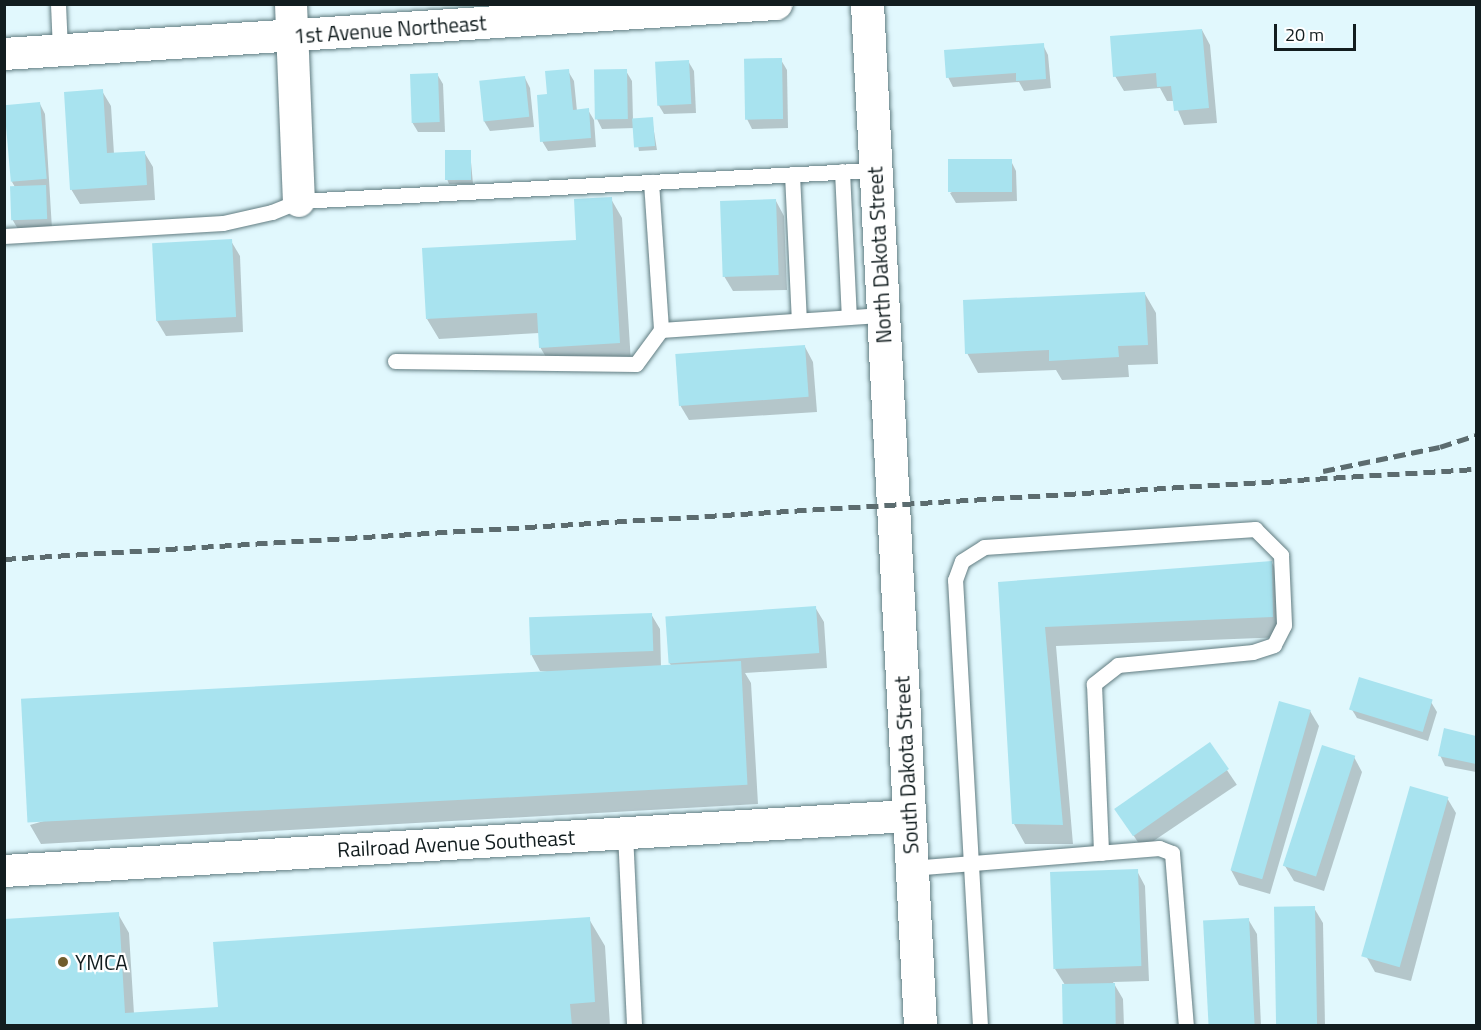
<!DOCTYPE html>
<style>
body{margin:0}
#map{position:relative;width:1481px;height:1030px;overflow:hidden;background:#e1f8fd;font-family:"Titillium Web",sans-serif}
div>[style]{position:absolute}
[style*='--x']{left:calc(var(--x)*1px);top:calc(var(--y)*1px);width:calc(var(--w)*1px);rotate:calc(var(--a)*1deg)}
.shadow>*{inset:0;background:#0003;transform-origin:0 0}
.building>*{inset:0;background:#a8e3ef;transform-origin:0 0}
.roads{filter:drop-shadow(0 0 2px #617c81) drop-shadow(0 0 2px #617c81)}
.service>*{height:15px;margin:-7.5px;padding:0 7.5px;transform-origin:7.5px;border-radius:7.5px;background:#fff}
.minor>*{height:32px;margin:-16px;padding:0 16px;transform-origin:16px;border-radius:16px;background:#fff}
.tertiary>*{height:33px;margin:-16.5px;padding:0 16.5px;transform-origin:16.5px;border-radius:16.5px;background:#fff}
.rail>*{height:4.5px;margin-top:-2.25px;transform-origin:0;background:repeating-linear-gradient(90deg,#5c6c6f 0 12px,transparent 0 18px)}
.dots>*{width:16px;height:16px;translate:-50% -50%;box-sizing:border-box;border:3px solid #fff;border-radius:50%}
span{translate:-50% -50%;white-space:nowrap;text-align:center;line-height:1.15;-webkit-text-stroke:4.5px #fff;paint-order:stroke}
.street-label{font-size:21px;color:#121d1f}
.poi-label{font-size:21px;color:#121d1f}
.left{translate:0 -50%;text-align:left}
.frame{position:absolute;inset:0;border:6px solid #121d1f;pointer-events:none}
.scale{position:absolute;left:1274px;top:24px;width:82px;height:27px;box-sizing:border-box;border:3px solid #121d1f;border-top:0;padding-left:8px;font-size:18px;line-height:21px;white-space:nowrap;color:#121d1f;-webkit-text-stroke:4px #fff;paint-order:stroke}
</style>
<div id="map">
<div class="shadow">
<i style="clip-path:polygon(1202px 30px,1210px 45px,1217px 123px,1184px 125px,1174px 101px,1167px 101px,1160px 88px,1124px 91px,1115px 76px)"></i>
<i style="clip-path:polygon(1043px 45px,1048px 55px,1051px 88px,1024px 91px,1019px 82px,953px 87px,948px 77px)"></i>
<i style="clip-path:polygon(781px 60px,787px 70px,788px 128px,752px 129px,747px 119px)"></i>
<i style="clip-path:polygon(688px 61px,694px 71px,696px 113px,664px 114px,658px 104px)"></i>
<i style="clip-path:polygon(568px 71px,574px 81px,577px 111px,588px 110px,594px 120px,596px 147px,548px 151px,542px 141px,549px 96px)"></i>
<i style="clip-path:polygon(626px 71px,632px 81px,633px 120px,652px 119px,657px 150px,639px 151px,635px 128px,602px 129px,597px 119px)"></i>
<i style="clip-path:polygon(437px 74px,443px 84px,445px 132px,418px 132px,412px 122px)"></i>
<i style="clip-path:polygon(525px 78px,530px 88px,534px 127px,490px 131px,484px 121px)"></i>
<i style="clip-path:polygon(102px 91px,111px 106px,114px 154px,144px 152px,153px 167px,155px 200px,80px 204px,71px 189px)"></i>
<i style="clip-path:polygon(40px 104px,45px 114px,52px 229px,18px 229px,12px 219px,15px 187px,12px 182px)"></i>
<i style="clip-path:polygon(470px 151px,473px 184px,449px 184px,447px 179px)"></i>
<i style="clip-path:polygon(1011px 161px,1016px 171px,1017px 201px,956px 203px,950px 193px)"></i>
<i style="clip-path:polygon(611px 199px,622px 218px,631px 363px,552px 367px,540px 347px,539px 333px,439px 339px,427px 319px,577px 241px)"></i>
<i style="clip-path:polygon(776px 201px,784px 216px,787px 290px,733px 291px,724px 276px)"></i>
<i style="clip-path:polygon(231px 241px,240px 256px,243px 332px,166px 336px,157px 321px)"></i>
<i style="clip-path:polygon(1145px 294px,1156px 313px,1158px 364px,1128px 365px,1129px 377px,1062px 380px,1056px 370px,978px 373px,967px 353px)"></i>
<i style="clip-path:polygon(805px 347px,813px 362px,817px 412px,689px 420px,680px 405px)"></i>
<i style="clip-path:polygon(1272px 563px,1283px 583px,1283px 637px,1056px 646px,1073px 844px,1025px 844px,1014px 824px,999px 583px)"></i>
<i style="clip-path:polygon(815px 607px,824px 622px,827px 668px,745px 673px,751px 683px,758px 804px,41px 844px,30px 825px,556px 673px,540px 671px,532px 656px,530px 619px,651px 614px,660px 629px,661px 667px,672px 667px,669px 662px)"></i>
<i style="clip-path:polygon(1431px 702px,1437px 712px,1428px 741px,1357px 718px,1351px 708px)"></i>
<i style="clip-path:polygon(1310px 711px,1319px 726px,1270px 894px,1239px 885px,1231px 870px)"></i>
<i style="clip-path:polygon(1445px 730px,1476px 737px,1476px 772px,1445px 766px,1440px 755px)"></i>
<i style="left:1210px;top:745px;width:48px;height:114px;rotate:56deg"></i>
<i style="clip-path:polygon(1354px 757px,1362px 772px,1324px 891px,1294px 881px,1285px 866px)"></i>
<i style="clip-path:polygon(1447px 798px,1456px 813px,1411px 981px,1375px 972px,1366px 956px)"></i>
<i style="clip-path:polygon(1137px 871px,1145px 886px,1149px 981px,1113px 982px,1123px 999px,1124px 1026px,1065px 1026px,1065px 985px,1055px 969px)"></i>
<i style="clip-path:polygon(1314px 908px,1323px 923px,1325px 1026px,1278px 1026px)"></i>
<i style="clip-path:polygon(118px 914px,129px 933px,134px 1014px,221px 1008px,589px 919px,605px 946px,610px 1026px,4px 1026px)"></i>
<i style="clip-path:polygon(1248px 919px,1257px 934px,1261px 1026px,1209px 1026px)"></i>
</div>
<div class="building">
<i style="clip-path:polygon(1202px 29px,1209px 108px,1174px 111px,1171px 86px,1157px 87px,1156px 73px,1113px 77px,1110px 36px)"></i>
<i style="clip-path:polygon(1044px 43px,1046px 79px,1016px 81px,1016px 73px,946px 78px,944px 50px)"></i>
<i style="left:782px;top:58px;width:61px;height:38px;rotate:89deg"></i>
<i style="left:689px;top:60px;width:44px;height:34px;rotate:87deg"></i>
<i style="clip-path:polygon(569px 69px,573px 110px,589px 108px,591px 138px,540px 142px,537px 95px,547px 94px,545px 71px)"></i>
<i style="left:627px;top:69px;width:50px;height:33px;rotate:89deg"></i>
<i style="left:438px;top:73px;width:49px;height:28px;rotate:88deg"></i>
<i style="left:525px;top:76px;width:41px;height:46px;rotate:84deg"></i>
<i style="clip-path:polygon(103px 89px,107px 153px,145px 151px,147px 185px,70px 190px,64px 92px)"></i>
<i style="left:40px;top:102px;width:77px;height:36px;rotate:85deg"></i>
<i style="left:653px;top:117px;width:29px;height:21px;rotate:86deg"></i>
<i style="left:445px;top:150px;width:26px;height:30px"></i>
<i style="left:1012px;top:159px;width:33px;height:64px;rotate:90deg"></i>
<i style="left:46px;top:185px;width:34px;height:36px;rotate:88deg"></i>
<i style="clip-path:polygon(612px 197px,620px 343px,539px 348px,537px 313px,426px 319px,422px 248px,576px 240px,574px 199px)"></i>
<i style="left:776px;top:199px;width:76px;height:56px;rotate:88deg"></i>
<i style="left:232px;top:239px;width:78px;height:80px;rotate:87deg"></i>
<i style="clip-path:polygon(1145px 292px,1148px 345px,1118px 346px,1119px 357px,1049px 361px,1049px 350px,965px 354px,963px 300px)"></i>
<i style="left:805px;top:345px;width:52px;height:130px;rotate:86deg"></i>
<i style="clip-path:polygon(1272px 561px,1273px 617px,1045px 627px,1063px 825px,1012px 824px,998px 582px)"></i>
<i style="left:816px;top:606px;width:47px;height:151px;rotate:86deg"></i>
<i style="left:652px;top:613px;width:38px;height:123px;rotate:88deg"></i>
<i style="left:741px;top:661px;width:124px;height:721px;rotate:87deg"></i>
<i style="left:1359px;top:677px;width:77px;height:34px;rotate:17deg"></i>
<i style="left:1279px;top:701px;width:33px;height:176px;rotate:16deg"></i>
<i style="clip-path:polygon(1444px 728px,1476px 736px,1476px 764px,1438px 756px)"></i>
<i style="left:1210px;top:742px;width:33px;height:117px;rotate:55deg"></i>
<i style="left:1322px;top:745px;width:35px;height:127px;rotate:18deg"></i>
<i style="left:1410px;top:786px;width:40px;height:177px;rotate:16deg"></i>
<i style="left:1138px;top:869px;width:97px;height:88px;rotate:88deg"></i>
<i style="left:1315px;top:906px;width:120px;height:41px;rotate:89deg"></i>
<i style="clip-path:polygon(119px 912px,125px 1013px,218px 1007px,213px 942px,590px 917px,595px 1002px,570px 1004px,572px 1026px,4px 1026px,4px 919px)"></i>
<i style="left:1249px;top:918px;width:108px;height:46px;rotate:87deg"></i>
<i style="left:1115px;top:983px;width:43px;height:53px;rotate:89deg"></i>
</div>
<div class="roads">
<div class="service">
<i style="--x:58;--y:4;--w:46;--a:87.5"></i>
<i style="--x:842;--y:171;--w:146;--a:87.3"></i>
<i style="--x:792;--y:174;--w:146;--a:87.3"></i>
<i style="--x:651;--y:182;--w:148;--a:86.1"></i>
<i style="--x:661;--y:330;--w:222;--a:-3.9"></i>
<i style="--x:4;--y:236;--w:219;--a:-3.4"></i>
<i style="--x:223;--y:223;--w:50;--a:-12.7"></i>
<i style="--x:272;--y:212;--w:29;--a:-22"></i>
<i style="--x:299;--y:201;--w:576;--a:-3.09"></i>
<i style="--x:395;--y:361;--w:241;--a:0.7"></i>
<i style="--x:636;--y:364;--w:42;--a:-53.7"></i>
<i style="--x:625;--y:833;--w:193;--a:87.3"></i>
<i style="--x:911;--y:868;--w:249;--a:-4.6"></i>
<i style="--x:1159;--y:848;--w:14;--a:21"></i>
<i style="--x:1172;--y:853;--w:174;--a:85.4"></i>
<i style="--x:980;--y:1026;--w:447;--a:-93.2"></i>
<i style="--x:955;--y:580;--w:20;--a:-70"></i>
<i style="--x:962;--y:561;--w:26;--a:-32"></i>
<i style="--x:984;--y:547;--w:272;--a:-3.8"></i>
<i style="--x:1255;--y:529;--w:37;--a:45"></i>
<i style="--x:1281;--y:555;--w:70;--a:87.5"></i>
<i style="--x:1284;--y:625;--w:22;--a:117"></i>
<i style="--x:1274;--y:645;--w:22;--a:162"></i>
<i style="--x:1253;--y:652;--w:136;--a:174.5"></i>
<i style="--x:1118;--y:665;--w:31;--a:142"></i>
<i style="--x:1094;--y:684;--w:169;--a:87.6"></i>
</div>
<div class="minor">
<i style="--x:291;--y:4;--w:197;--a:87.7"></i>
<i style="--x:4;--y:54;--w:774;--a:-3.71"></i>
<i style="--x:4;--y:871;--w:906;--a:-3.48"></i>
</div>
<div class="tertiary">
<i style="--x:867;--y:4;--w:1023;--a:87.03"></i>
</div>
</div>
<div class="rail">
<i style="--x:1323;--y:471;--w:119;--a:-11.6"></i>
<i style="--x:1440;--y:447;--w:38;--a:-18"></i>
<i style="--x:4;--y:559;--w:1475;--a:-3.5"></i>
</div>
<div class="dots">
<i style="left:63px;top:962px;background:#715d2c"></i>
</div>
<div class="street-label">
<span style="left:390px;top:29px;rotate:-4deg">1st Avenue Northeast</span>
<span style="left:879px;top:255px;rotate:-93deg">North Dakota Street</span>
<span style="left:906px;top:765px;rotate:-93deg">South Dakota Street</span>
<span style="left:456px;top:843px;rotate:-3deg">Railroad Avenue Southeast</span>
</div>
<div class="poi-label">
<span class="left" style="left:75px;top:962px">YMCA</span>
</div>
<div class="frame"></div>
<div class="scale">20 m</div>
</div>
